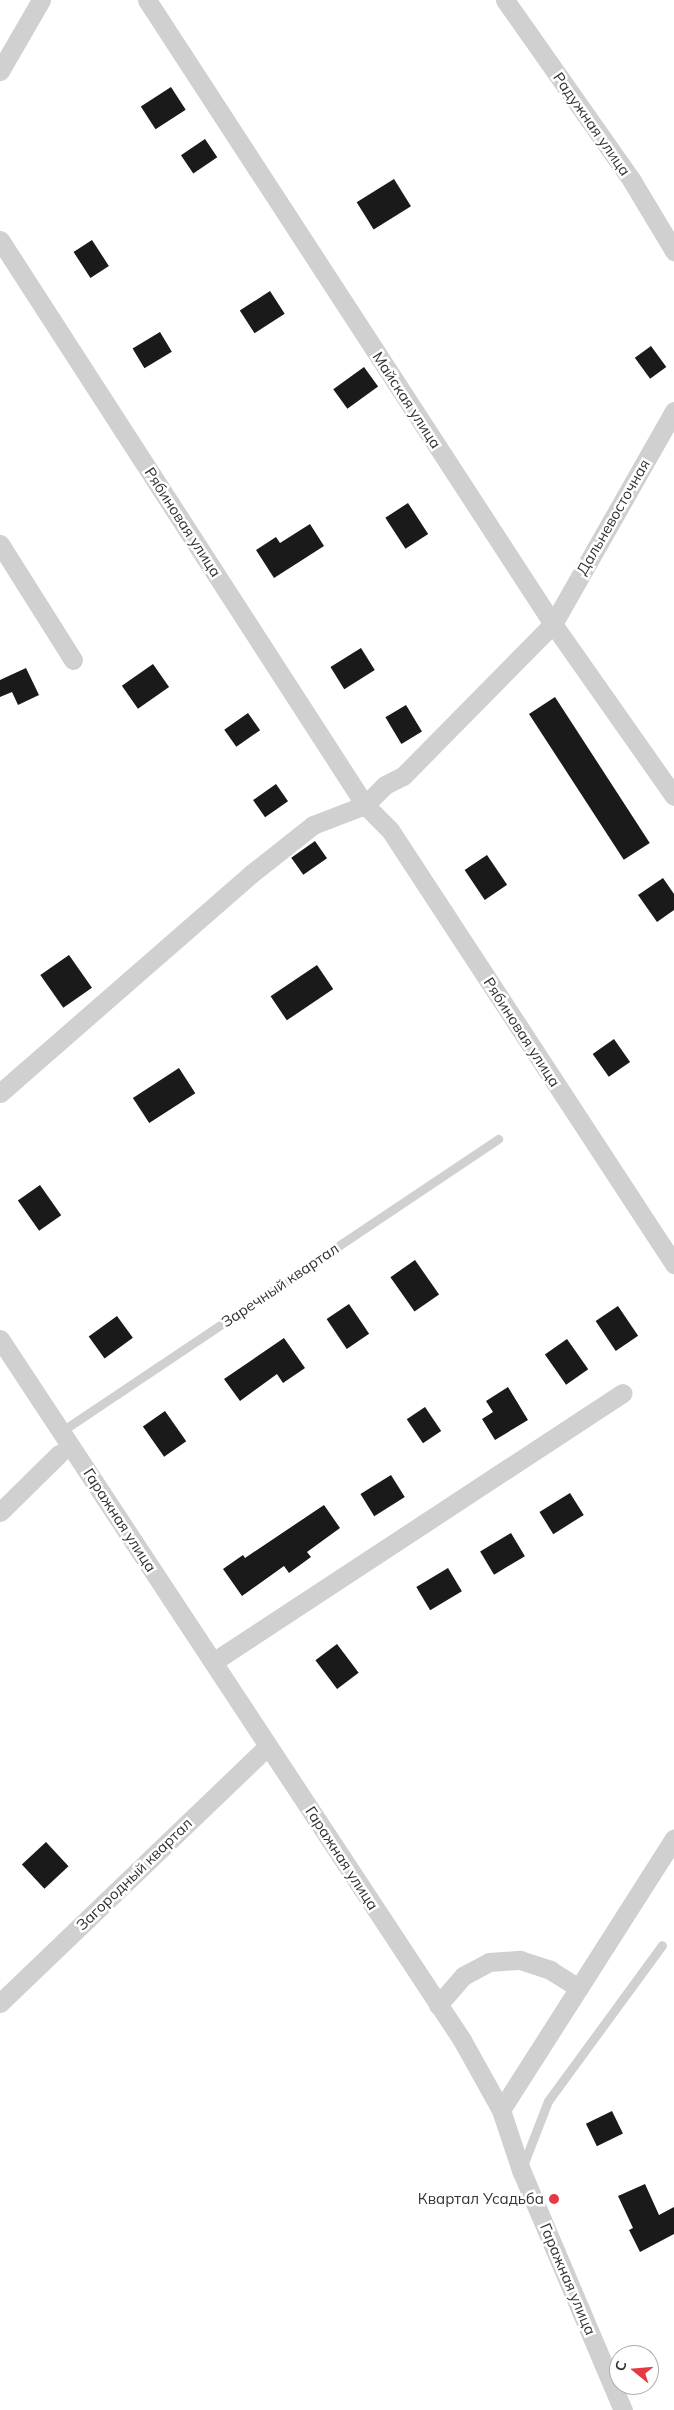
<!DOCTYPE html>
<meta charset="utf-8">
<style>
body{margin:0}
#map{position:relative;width:674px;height:2410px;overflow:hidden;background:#fff;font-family:Mulish,sans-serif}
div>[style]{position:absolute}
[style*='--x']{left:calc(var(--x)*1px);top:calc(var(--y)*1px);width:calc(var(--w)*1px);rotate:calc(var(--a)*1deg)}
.building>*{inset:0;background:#1a1a1a;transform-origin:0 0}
.service>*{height:9px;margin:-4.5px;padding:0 4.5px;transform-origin:4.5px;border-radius:4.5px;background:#d0d0d0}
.minor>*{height:19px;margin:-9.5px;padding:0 9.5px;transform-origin:9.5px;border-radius:9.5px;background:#d0d0d0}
.dots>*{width:14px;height:14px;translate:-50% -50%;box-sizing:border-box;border:2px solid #fff;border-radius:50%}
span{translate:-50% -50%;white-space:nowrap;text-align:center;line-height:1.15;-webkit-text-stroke:5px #fff;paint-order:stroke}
.street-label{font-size:15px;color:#333}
.poi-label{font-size:15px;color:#333}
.right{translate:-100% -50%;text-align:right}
.north{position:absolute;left:609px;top:2345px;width:50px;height:50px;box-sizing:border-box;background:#fff;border:1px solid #adadad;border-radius:50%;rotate:287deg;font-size:14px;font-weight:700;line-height:20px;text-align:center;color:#333}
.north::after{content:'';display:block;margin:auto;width:18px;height:22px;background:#e63946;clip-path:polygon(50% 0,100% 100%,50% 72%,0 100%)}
</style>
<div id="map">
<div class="building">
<i style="left:171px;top:87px;width:27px;height:36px;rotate:57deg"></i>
<i style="left:205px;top:139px;width:22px;height:29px;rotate:56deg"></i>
<i style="left:394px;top:179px;width:32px;height:44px;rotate:58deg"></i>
<i style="left:92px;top:240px;width:31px;height:22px;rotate:57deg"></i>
<i style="left:270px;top:291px;width:27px;height:36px;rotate:57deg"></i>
<i style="left:160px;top:332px;width:23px;height:32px;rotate:59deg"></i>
<i style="left:651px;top:346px;width:26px;height:20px;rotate:54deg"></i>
<i style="left:364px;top:367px;width:24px;height:38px;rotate:54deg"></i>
<i style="left:408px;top:503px;width:37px;height:27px;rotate:57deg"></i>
<i style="clip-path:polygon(310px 524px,324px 546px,274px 578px,256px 550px,276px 537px,280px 543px)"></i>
<i style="left:361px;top:648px;width:26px;height:36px;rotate:58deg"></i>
<i style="left:153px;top:664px;width:28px;height:38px;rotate:55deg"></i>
<i style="clip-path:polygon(26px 668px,39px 695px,18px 705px,12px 692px,0 697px,0 680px)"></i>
<i style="left:555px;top:697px;width:174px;height:31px;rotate:57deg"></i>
<i style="left:406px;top:705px;width:31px;height:24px;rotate:59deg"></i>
<i style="left:248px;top:713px;width:21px;height:29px;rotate:55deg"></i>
<i style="left:276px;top:784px;width:21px;height:28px;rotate:55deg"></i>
<i style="left:315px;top:841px;width:21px;height:29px;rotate:55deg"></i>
<i style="left:487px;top:855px;width:36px;height:27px;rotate:56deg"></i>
<i style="clip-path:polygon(663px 878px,674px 894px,674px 910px,657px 922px,638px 895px)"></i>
<i style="left:69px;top:955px;width:40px;height:35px;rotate:55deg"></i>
<i style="left:317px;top:965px;width:29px;height:56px;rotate:56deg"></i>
<i style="left:614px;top:1039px;width:28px;height:26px;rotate:55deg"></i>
<i style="left:179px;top:1068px;width:30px;height:55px;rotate:57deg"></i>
<i style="left:40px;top:1185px;width:37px;height:27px;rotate:55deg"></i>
<i style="left:415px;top:1260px;width:42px;height:30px;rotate:55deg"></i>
<i style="left:349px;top:1304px;width:36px;height:27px;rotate:56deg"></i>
<i style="left:618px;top:1306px;width:36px;height:27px;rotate:56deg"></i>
<i style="left:117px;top:1316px;width:27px;height:35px;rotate:54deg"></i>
<i style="clip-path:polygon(284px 1338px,305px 1368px,283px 1383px,277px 1374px,240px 1401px,224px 1379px)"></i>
<i style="left:567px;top:1339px;width:37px;height:27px;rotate:55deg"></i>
<i style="clip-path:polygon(508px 1387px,528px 1420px,495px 1440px,482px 1419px,493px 1412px,486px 1401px)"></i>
<i style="left:425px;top:1407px;width:29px;height:22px;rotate:56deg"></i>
<i style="left:165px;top:1411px;width:37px;height:27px;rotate:55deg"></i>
<i style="left:391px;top:1475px;width:26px;height:36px;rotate:58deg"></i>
<i style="left:570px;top:1493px;width:26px;height:36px;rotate:58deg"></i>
<i style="clip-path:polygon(324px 1505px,340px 1528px,307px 1552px,311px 1557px,289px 1573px,284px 1566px,242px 1596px,223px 1569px,243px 1555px,245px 1558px)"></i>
<i style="left:511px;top:1533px;width:27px;height:36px;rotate:59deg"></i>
<i style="left:448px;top:1568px;width:27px;height:37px;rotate:59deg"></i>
<i style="left:337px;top:1644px;width:36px;height:27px;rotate:53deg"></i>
<i style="left:46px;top:1842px;width:33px;height:33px;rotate:47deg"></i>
<i style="left:612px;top:2111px;width:25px;height:29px;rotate:64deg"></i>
<i style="clip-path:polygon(645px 2184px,659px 2215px,674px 2207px,674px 2234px,640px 2252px,629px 2230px,633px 2228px,618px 2196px)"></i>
</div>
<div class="service">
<i style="--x:62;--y:1431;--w:525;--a:-33.81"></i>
<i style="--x:522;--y:2168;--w:72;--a:-68.8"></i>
<i style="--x:548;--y:2101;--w:193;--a:-53.8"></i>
</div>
<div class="minor">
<i style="--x:147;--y:0;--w:744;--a:56.95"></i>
<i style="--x:553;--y:624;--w:210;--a:54.9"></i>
<i style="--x:505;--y:0;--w:221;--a:54.9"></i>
<i style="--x:632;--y:181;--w:82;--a:59"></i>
<i style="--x:0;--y:71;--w:82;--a:-60"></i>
<i style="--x:0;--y:240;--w:673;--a:57.14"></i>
<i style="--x:365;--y:805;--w:28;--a:-45"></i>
<i style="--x:385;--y:785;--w:20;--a:-27"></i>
<i style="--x:403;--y:776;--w:214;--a:-45.4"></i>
<i style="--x:553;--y:624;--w:245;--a:-60.4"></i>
<i style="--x:0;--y:544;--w:137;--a:57.8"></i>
<i style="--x:0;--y:1093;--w:333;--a:-41.1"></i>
<i style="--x:251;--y:874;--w:79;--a:-38.3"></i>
<i style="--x:313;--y:825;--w:56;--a:-21"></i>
<i style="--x:365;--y:805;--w:35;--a:45"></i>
<i style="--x:390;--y:830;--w:519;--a:56.8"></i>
<i style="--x:0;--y:1339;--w:840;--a:56.61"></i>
<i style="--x:462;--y:2040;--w:80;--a:60.9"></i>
<i style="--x:501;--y:2110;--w:63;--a:71.6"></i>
<i style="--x:521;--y:2170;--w:261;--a:67"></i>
<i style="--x:0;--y:1512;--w:83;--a:-44.5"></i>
<i style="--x:213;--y:1662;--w:490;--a:-33.3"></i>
<i style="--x:0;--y:2003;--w:371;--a:-43.8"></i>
<i style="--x:438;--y:2005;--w:38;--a:-49"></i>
<i style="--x:463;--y:1976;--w:30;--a:-28"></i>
<i style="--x:489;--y:1962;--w:31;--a:-4"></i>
<i style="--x:520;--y:1960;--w:32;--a:18"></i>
<i style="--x:550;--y:1970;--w:34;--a:32"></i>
<i style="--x:501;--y:2110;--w:322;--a:-57.5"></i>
</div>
<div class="dots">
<i style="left:554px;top:2199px;background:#e63946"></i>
</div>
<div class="street-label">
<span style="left:592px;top:124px;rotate:55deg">Радужная улица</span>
<span style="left:407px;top:400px;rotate:57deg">Майская улица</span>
<span style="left:613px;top:517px;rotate:-60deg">Дальневосточная</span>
<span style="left:183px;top:522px;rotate:57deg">Рябиновая улица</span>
<span style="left:522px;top:1032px;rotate:57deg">Рябиновая улица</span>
<span style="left:280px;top:1285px;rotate:-34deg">Заречный квартал</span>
<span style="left:120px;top:1520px;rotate:57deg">Гаражная улица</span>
<span style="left:342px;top:1858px;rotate:57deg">Гаражная улица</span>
<span style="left:134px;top:1874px;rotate:-44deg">Загородный квартал</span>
<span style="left:568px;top:2279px;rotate:67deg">Гаражная улица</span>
</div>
<div class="poi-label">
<span class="right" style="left:544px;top:2199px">Квартал Усадьба</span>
</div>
<div class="north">С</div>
</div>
